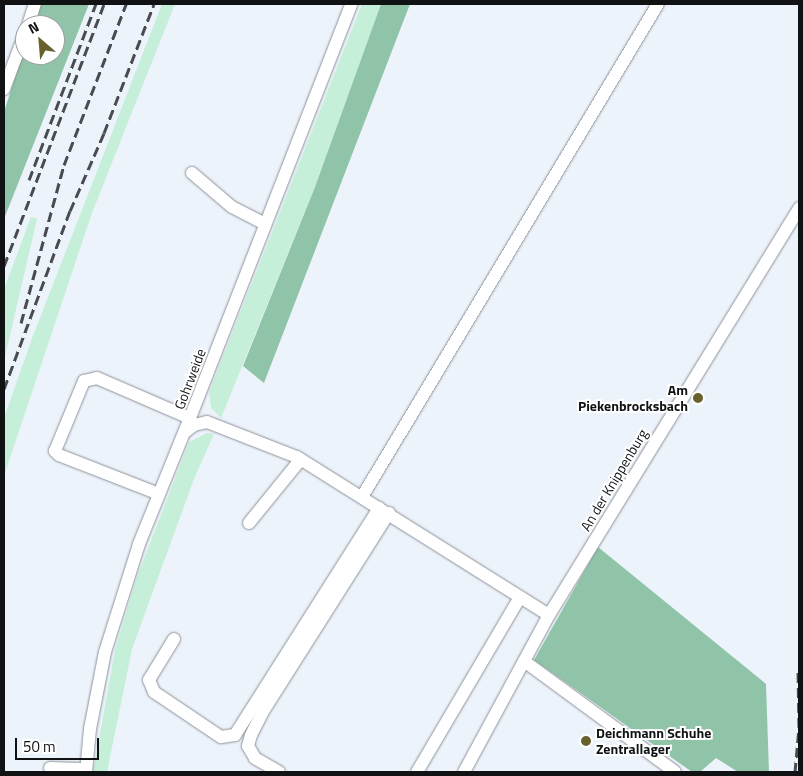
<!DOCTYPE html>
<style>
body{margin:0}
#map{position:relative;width:803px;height:776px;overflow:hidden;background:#edf3fb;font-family:"Titillium Web",sans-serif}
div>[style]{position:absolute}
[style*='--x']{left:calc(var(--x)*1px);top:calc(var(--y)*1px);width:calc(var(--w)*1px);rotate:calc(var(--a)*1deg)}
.green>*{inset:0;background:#c5efd8}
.forest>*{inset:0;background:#90c4a8}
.roads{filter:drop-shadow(0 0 1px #8d9299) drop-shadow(0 0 1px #8d9299)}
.minor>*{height:12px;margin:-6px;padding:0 6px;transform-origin:6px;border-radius:6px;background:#fff}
.rail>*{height:3px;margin-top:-1.5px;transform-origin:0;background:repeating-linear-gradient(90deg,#484b4f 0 10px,transparent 0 15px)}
.dots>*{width:14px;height:14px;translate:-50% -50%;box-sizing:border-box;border:2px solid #fff;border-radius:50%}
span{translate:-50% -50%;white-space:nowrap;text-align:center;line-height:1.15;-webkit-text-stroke:4px #fff;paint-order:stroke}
.street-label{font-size:14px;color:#101214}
.poi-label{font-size:14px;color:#101214;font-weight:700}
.right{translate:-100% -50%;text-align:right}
.left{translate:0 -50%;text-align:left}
.frame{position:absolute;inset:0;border:5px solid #101214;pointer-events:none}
.north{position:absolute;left:15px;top:15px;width:50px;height:50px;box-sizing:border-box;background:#fff;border:1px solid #9fa0a1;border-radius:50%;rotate:333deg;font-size:14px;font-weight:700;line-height:20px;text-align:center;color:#101214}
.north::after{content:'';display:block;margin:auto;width:18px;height:22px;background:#69612d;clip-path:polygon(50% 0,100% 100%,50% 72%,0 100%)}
.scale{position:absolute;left:15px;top:738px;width:84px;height:22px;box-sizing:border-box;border:2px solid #101214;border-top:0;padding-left:6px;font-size:15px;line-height:18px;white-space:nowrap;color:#101214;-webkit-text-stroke:4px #fff;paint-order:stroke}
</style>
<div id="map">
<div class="green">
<i style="clip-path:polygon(162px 4px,175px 4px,92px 213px,4px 476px,4px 418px,31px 341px)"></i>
<i style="clip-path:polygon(362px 4px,381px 4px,315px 187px,221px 418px,211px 408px,209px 392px)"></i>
<i style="clip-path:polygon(31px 217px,37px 219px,4px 361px,4px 289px)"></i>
<i style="clip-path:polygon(207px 433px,214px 434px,194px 479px,132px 649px,107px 772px,92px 772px,95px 762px,115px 650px,137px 577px,189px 442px)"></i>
</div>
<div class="forest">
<i style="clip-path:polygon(38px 4px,89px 4px,4px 219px,4px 112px,25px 46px,25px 55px,55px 55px,55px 25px,32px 25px)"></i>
<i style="clip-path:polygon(381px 4px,410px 4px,264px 383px,243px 366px,315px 187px)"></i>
<i style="clip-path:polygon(598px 547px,766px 684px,769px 772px,738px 772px,716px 758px,700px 772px,692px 772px,534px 660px)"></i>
</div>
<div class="roads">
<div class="minor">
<i style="--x:28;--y:25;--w:22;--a:-72"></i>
<i style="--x:4;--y:89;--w:60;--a:-69.4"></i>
<i style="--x:192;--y:173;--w:52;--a:40.4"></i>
<i style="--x:232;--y:207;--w:37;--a:27"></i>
<i style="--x:185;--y:432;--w:11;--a:-38"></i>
<i style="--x:194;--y:425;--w:13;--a:-13"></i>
<i style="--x:207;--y:422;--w:97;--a:21.3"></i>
<i style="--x:297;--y:457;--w:297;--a:32.1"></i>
<i style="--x:159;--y:494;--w:107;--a:-158.7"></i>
<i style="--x:59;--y:455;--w:6;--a:-135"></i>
<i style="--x:55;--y:451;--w:76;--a:-67.5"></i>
<i style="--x:84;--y:381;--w:13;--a:-13"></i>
<i style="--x:97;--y:378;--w:101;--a:23.3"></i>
<i style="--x:362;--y:497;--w:575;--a:-59.02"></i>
<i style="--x:249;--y:523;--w:82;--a:-50.9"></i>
<i style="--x:174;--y:639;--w:48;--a:121.4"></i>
<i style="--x:149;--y:680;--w:13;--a:67"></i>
<i style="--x:154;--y:692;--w:81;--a:33.9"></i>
<i style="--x:221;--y:737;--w:14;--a:-8"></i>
<i style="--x:235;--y:735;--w:269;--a:-57.6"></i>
<i style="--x:524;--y:661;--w:187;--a:36.3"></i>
<i style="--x:50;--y:768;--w:36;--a:2"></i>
<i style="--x:86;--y:772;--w:43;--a:-84.7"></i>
<i style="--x:90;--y:729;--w:78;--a:-79"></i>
<i style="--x:105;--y:652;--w:113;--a:-72.5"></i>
<i style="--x:139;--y:544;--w:136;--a:-68"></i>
<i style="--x:190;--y:418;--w:444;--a:-68.7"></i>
<i style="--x:279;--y:772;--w:28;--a:-150"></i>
<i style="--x:255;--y:758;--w:14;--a:-120"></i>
<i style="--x:248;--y:746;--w:11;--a:-75"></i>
<i style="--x:251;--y:735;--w:25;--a:-63"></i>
<i style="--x:262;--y:713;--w:237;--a:-57.6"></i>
<i style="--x:417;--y:772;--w:203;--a:-59.5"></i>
<i style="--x:464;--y:772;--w:179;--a:-61.6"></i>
<i style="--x:549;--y:615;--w:478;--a:-58.4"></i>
</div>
</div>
<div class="rail">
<i style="--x:29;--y:180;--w:188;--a:-69.2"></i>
<i style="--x:4;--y:266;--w:280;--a:-69.1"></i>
<i style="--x:21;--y:323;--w:164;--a:-74.8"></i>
<i style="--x:64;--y:165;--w:173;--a:-68.9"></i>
<i style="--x:4;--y:389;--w:190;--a:-69.7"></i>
<i style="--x:70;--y:211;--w:85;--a:-66.4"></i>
<i style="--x:104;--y:133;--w:138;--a:-68.8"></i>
<i style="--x:795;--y:772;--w:45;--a:-84.9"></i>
<i style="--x:799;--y:727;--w:56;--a:-91"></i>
</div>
<div class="dots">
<i style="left:698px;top:398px;background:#69612d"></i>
<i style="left:586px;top:741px;background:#69612d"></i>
</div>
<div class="street-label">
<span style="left:190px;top:379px;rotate:-69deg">Gohrweide</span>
<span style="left:614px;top:480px;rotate:-59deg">An der Knippenburg</span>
</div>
<div class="poi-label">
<span class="right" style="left:688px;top:398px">Am<br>Piekenbrocksbach</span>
<span class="left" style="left:596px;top:741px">Deichmann Schuhe<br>Zentrallager</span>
</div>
<div class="frame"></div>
<div class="north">N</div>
<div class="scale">50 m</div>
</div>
